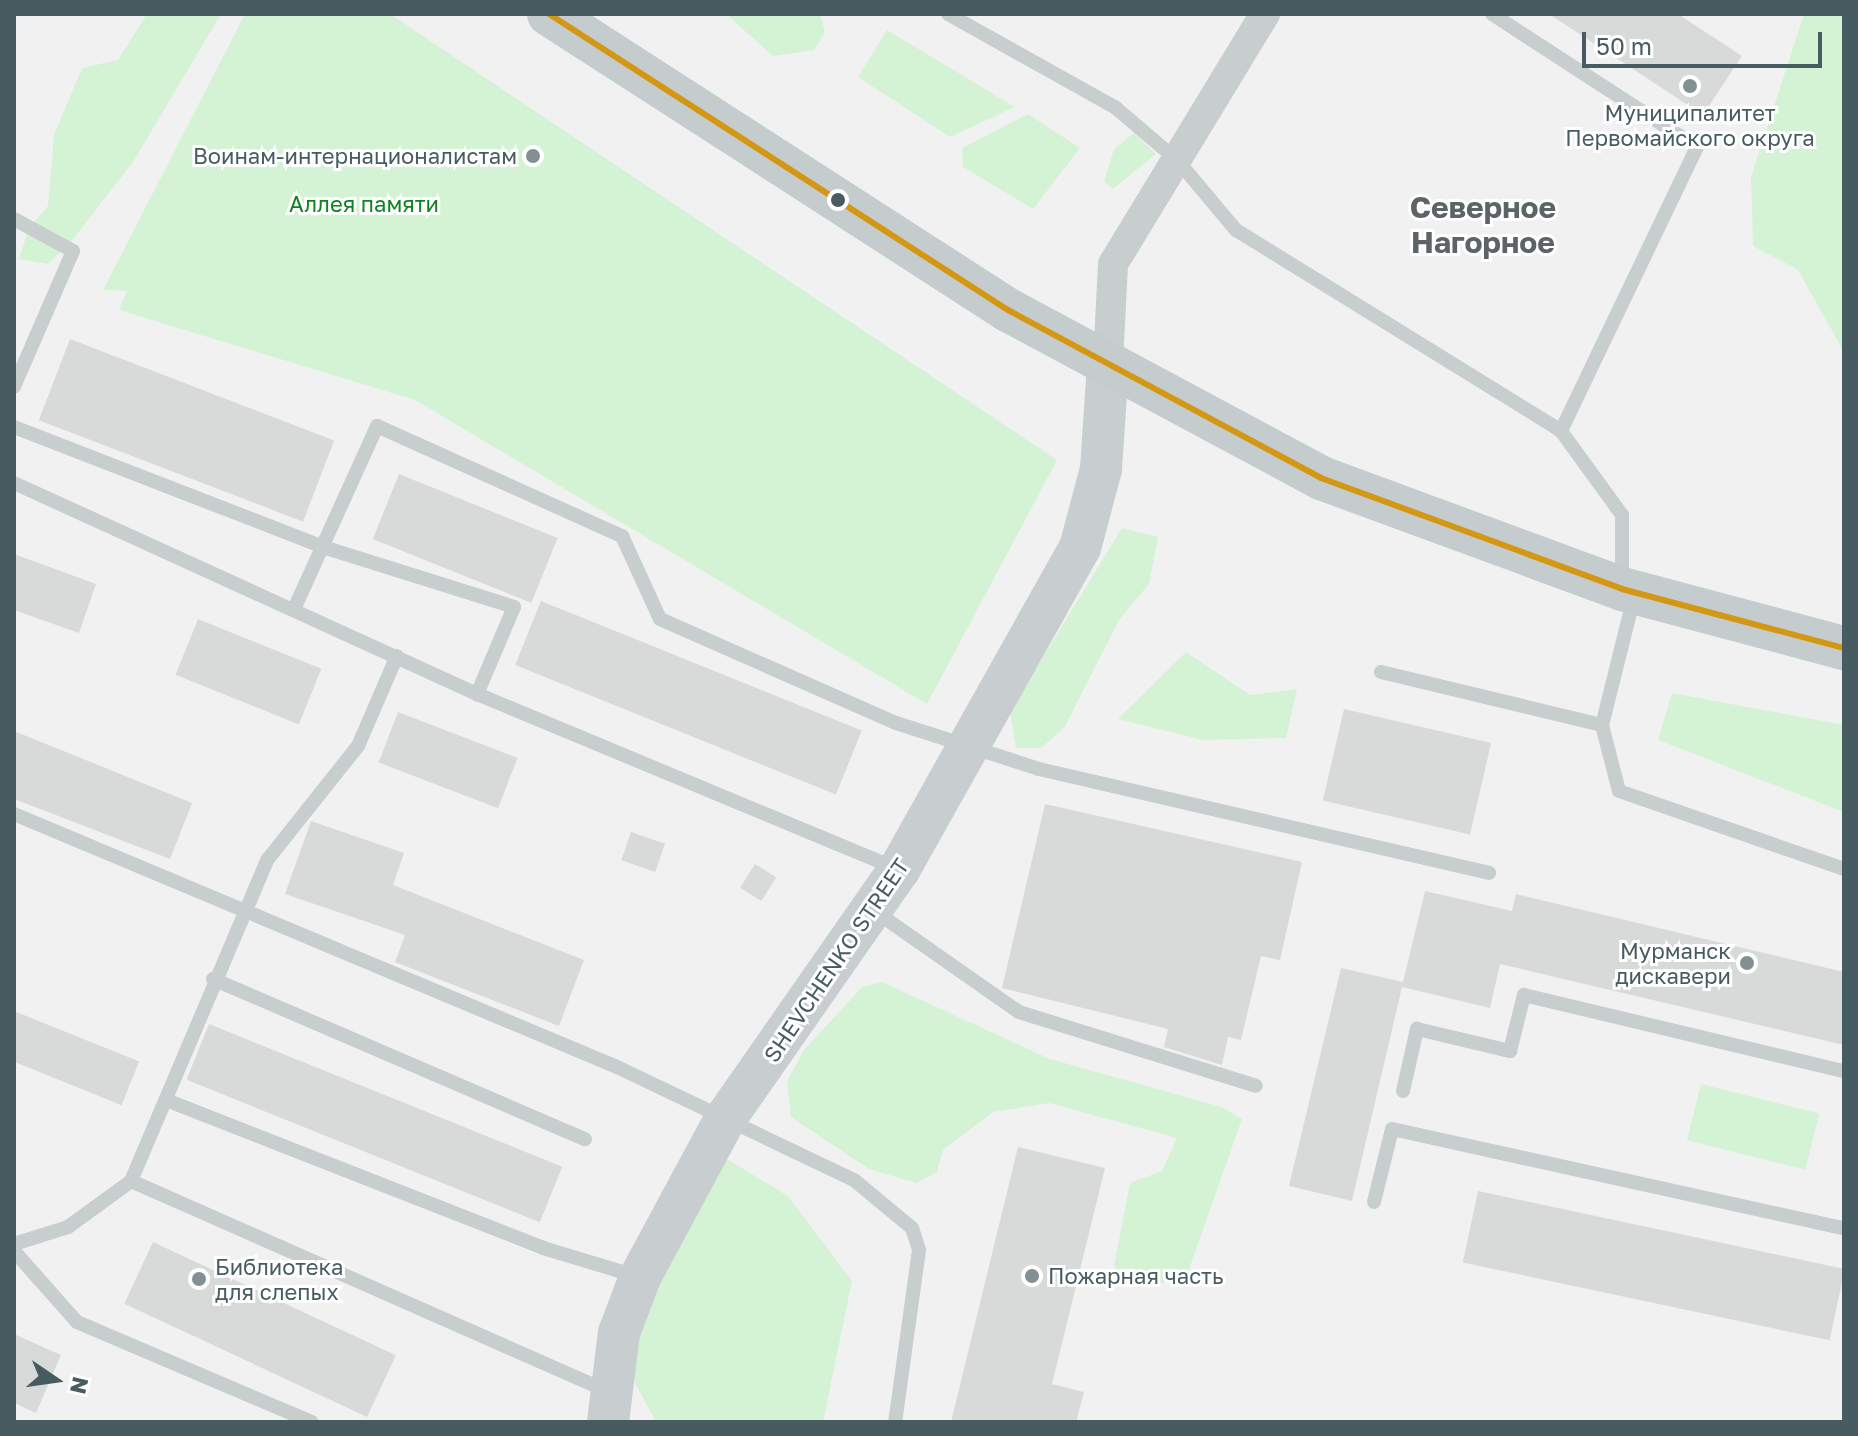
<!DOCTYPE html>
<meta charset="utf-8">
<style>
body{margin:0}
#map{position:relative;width:1858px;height:1436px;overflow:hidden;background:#f2f1f1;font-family:"Golos Text",sans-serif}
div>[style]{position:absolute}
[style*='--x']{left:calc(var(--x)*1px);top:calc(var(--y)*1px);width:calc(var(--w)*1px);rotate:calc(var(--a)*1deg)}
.green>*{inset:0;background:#d4f3d5;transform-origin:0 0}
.building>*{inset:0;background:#d8dada;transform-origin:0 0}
.service>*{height:14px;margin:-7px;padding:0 7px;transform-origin:7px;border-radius:7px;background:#c8cdce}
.minor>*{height:30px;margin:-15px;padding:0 15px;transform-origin:15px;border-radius:15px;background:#c8cdce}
.secondary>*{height:42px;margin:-21px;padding:0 21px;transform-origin:21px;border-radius:21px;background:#c8cecf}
.primary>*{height:44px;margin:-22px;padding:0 22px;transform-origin:22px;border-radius:22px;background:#c5cccd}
.bus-1>*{height:6px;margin:-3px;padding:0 3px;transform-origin:3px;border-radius:3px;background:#d49713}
.dots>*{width:22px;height:22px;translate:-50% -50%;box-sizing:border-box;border:4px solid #fff;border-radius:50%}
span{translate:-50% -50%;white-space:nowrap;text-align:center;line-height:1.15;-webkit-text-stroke:6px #fff;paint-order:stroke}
.poi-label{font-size:22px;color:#465c60}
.right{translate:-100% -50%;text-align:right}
.left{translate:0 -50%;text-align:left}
.park-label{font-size:22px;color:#0e8421}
.street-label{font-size:22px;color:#465c60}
.district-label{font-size:30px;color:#5c6466;font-weight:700}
.frame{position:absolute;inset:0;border:16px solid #465c60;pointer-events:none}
.north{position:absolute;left:16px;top:1340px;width:80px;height:80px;-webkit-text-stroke:6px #fff;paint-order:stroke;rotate:103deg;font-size:22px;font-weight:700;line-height:32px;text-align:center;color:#465c60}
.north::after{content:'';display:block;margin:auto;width:28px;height:36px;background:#465c60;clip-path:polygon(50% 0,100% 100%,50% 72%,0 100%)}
.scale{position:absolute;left:1582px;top:32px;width:240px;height:36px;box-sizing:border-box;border:4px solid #465c60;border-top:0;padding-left:10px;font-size:24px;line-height:28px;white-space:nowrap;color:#465c60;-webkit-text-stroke:6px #fff;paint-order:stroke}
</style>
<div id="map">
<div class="green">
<i style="clip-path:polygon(147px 14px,221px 14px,133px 162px,70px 243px,48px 264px,19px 259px,29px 228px,48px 206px,54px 135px,82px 68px,118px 60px)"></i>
<i style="clip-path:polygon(245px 14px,390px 14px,1057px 460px,927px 704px,415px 400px,119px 310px,127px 291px,103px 290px)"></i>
<i style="clip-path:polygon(726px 14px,820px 14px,825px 32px,814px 50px,773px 56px)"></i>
<i style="clip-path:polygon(1804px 14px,1844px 14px,1844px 352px,1798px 270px,1753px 246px,1751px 177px)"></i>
<i style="clip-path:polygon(887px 30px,1015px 107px,950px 137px,858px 77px)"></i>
<i style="clip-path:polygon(1028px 114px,1080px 148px,1033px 209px,963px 167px,962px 148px)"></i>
<i style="clip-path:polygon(1134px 133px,1156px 154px,1113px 189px,1104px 182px,1114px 149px)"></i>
<i style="clip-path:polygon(1122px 528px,1158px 537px,1149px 584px,1119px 620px,1064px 728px,1041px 748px,1016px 748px,1010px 711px)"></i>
<i style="clip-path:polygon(1186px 652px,1250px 695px,1297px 689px,1286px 738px,1203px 740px,1118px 719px)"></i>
<i style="clip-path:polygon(1672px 693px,1844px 725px,1844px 812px,1658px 740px)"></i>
<i style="clip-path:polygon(882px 982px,1050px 1059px,1222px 1107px,1242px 1119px,1186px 1278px,1138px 1288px,1114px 1266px,1130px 1183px,1162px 1171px,1177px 1138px,1049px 1103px,993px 1112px,943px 1150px,937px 1172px,916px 1183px,869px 1169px,791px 1117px,787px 1081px,804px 1050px,862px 987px)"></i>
<i style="left:1701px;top:1084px;width:122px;height:58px;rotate:14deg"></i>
<i style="clip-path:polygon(722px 1156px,788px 1196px,852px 1281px,823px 1422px,656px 1422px,635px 1383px,630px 1343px)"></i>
</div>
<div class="building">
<i style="clip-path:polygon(1549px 14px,1678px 14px,1742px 56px,1703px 115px)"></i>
<i style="left:70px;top:339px;width:283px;height:87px;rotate:21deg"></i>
<i style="left:399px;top:474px;width:171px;height:70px;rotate:22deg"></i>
<i style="clip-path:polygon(14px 554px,96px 584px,79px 633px,14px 610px)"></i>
<i style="left:541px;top:601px;width:346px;height:69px;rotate:22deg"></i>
<i style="left:198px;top:619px;width:133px;height:60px;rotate:22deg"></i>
<i style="left:1344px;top:709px;width:151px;height:94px;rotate:13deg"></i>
<i style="left:398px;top:712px;width:128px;height:54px;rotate:21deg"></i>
<i style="clip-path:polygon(14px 731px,192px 803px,170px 859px,14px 799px)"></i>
<i style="clip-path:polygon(1045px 804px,1302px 862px,1280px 960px,1261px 956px,1241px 1040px,1228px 1037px,1222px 1065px,1164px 1047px,1168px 1029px,1002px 988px)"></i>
<i style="clip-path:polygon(311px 821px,404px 853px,393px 885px,584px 960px,559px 1026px,395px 962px,405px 935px,285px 894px)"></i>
<i style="left:631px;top:832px;width:36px;height:30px;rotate:19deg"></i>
<i style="left:755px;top:864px;width:25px;height:28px;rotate:32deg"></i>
<i style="clip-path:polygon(1425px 891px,1512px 911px,1516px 894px,1844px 972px,1844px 1045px,1500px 964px,1490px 1008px,1402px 987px,1352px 1201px,1289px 1186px,1341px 968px,1403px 982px)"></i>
<i style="left:14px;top:1011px;width:135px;height:47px;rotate:22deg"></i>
<i style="left:209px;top:1024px;width:381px;height:60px;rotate:22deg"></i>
<i style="clip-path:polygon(1018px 1147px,1105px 1168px,1052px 1384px,1084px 1392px,1076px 1422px,951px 1422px)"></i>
<i style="left:1478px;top:1191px;width:375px;height:73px;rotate:12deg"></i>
<i style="left:153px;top:1242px;width:268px;height:68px;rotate:25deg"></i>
<i style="clip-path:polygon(14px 1334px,61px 1355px,36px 1413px,14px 1403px)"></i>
</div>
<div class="service">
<i style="--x:948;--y:14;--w:193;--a:29.2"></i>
<i style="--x:1116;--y:108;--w:82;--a:40.5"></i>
<i style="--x:1178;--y:161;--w:90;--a:50"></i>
<i style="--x:1236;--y:230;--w:382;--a:31.7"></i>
<i style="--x:1561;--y:431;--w:104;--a:54"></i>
<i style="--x:1622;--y:515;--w:69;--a:90"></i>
<i style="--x:1492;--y:14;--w:244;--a:33"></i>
<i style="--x:1697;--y:147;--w:315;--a:115.6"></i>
<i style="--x:14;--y:219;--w:67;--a:28.5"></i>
<i style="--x:73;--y:251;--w:148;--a:113.5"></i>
<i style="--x:14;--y:427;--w:331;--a:21.2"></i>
<i style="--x:323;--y:547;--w:200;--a:17.4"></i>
<i style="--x:514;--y:607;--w:95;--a:113"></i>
<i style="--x:14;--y:483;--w:509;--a:24.5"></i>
<i style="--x:477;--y:694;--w:453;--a:22.6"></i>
<i style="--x:1634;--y:597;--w:132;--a:104"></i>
<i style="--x:1602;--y:725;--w:68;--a:75.6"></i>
<i style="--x:1619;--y:791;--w:238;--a:19.1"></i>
<i style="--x:295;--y:607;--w:199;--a:-65.6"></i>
<i style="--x:377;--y:426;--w:269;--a:24.2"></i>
<i style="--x:622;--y:536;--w:91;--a:65.4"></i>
<i style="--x:660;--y:619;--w:258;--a:23.8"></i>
<i style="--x:896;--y:723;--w:150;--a:17.8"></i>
<i style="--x:1039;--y:769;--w:462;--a:13"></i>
<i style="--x:1381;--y:672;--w:227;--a:13.5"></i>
<i style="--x:14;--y:814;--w:654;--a:22.76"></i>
<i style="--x:617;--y:1067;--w:263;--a:25.5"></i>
<i style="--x:854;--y:1180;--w:75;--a:39.6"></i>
<i style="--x:912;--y:1228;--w:23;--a:72"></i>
<i style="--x:919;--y:1250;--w:174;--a:97.9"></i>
<i style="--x:876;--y:912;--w:174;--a:35"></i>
<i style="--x:1019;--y:1012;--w:248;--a:17.3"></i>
<i style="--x:213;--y:979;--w:405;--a:23.3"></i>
<i style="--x:1403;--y:1091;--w:64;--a:-77.3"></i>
<i style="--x:1417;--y:1029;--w:96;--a:13.3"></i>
<i style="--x:1510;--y:1051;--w:58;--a:-76"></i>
<i style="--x:1524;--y:995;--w:329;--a:13.4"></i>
<i style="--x:166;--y:1100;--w:405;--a:21.4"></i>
<i style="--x:543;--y:1248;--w:97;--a:16.8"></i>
<i style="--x:131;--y:1181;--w:520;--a:23.81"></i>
<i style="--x:1374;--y:1202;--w:75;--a:-76.1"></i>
<i style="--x:1392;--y:1129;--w:463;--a:12.4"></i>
<i style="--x:14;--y:1244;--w:57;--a:-17.5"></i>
<i style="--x:68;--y:1227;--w:78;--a:-36.1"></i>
<i style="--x:131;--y:1181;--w:350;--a:-67"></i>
<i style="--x:268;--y:859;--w:144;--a:-51.5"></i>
<i style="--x:358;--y:746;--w:98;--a:-66.6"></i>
<i style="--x:14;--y:1251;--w:95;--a:48.4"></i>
<i style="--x:77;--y:1322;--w:255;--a:23.1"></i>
</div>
<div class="minor">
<i style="--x:1108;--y:363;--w:99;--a:-87.1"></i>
<i style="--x:1113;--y:264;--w:293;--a:-58.7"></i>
</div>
<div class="secondary">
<i style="--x:608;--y:1422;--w:90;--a:-83"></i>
<i style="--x:619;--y:1333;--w:60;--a:-69.4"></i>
<i style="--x:640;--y:1277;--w:179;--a:-61.7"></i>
<i style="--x:725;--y:1119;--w:304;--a:-55.1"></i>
<i style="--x:899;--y:870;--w:369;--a:-60.7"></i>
<i style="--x:1080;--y:548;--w:82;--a:-75.1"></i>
<i style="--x:1101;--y:469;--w:106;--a:-86.2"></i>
</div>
<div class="primary">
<i style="--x:549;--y:14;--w:546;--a:32.82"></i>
<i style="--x:1008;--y:310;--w:355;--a:28.2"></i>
<i style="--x:1321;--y:478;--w:321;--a:20.2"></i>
<i style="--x:1622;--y:589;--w:230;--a:14.9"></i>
</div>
<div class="bus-1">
<i style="--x:549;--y:14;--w:546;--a:32.82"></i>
<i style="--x:1008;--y:310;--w:355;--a:28.2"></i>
<i style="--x:1321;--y:478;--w:321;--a:20.2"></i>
<i style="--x:1622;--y:589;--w:230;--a:14.9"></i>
</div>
<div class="dots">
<i style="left:1690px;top:86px;background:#829093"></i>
<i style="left:533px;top:156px;background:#829093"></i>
<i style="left:838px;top:200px;background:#465c60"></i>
<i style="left:1747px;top:963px;background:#829093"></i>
<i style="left:1032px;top:1276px;background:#829093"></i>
<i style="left:199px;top:1279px;background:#829093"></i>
</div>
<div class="poi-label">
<span style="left:1690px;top:125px">Муниципалитет<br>Первомайского округа</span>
<span class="right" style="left:517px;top:156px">Воинам-интернационалистам</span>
<span class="right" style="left:1731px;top:963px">Мурманск<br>дискавери</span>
<span class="left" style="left:215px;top:1279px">Библиотека<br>для слепых</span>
<span class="left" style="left:1048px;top:1276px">Пожарная часть</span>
</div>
<div class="park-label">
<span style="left:364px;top:204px">Аллея памяти</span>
</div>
<div class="street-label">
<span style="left:836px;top:960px;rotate:-56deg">SHEVCHENKO STREET</span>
</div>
<div class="district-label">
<span style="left:1483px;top:224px">Северное<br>Нагорное</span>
</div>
<div class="frame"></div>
<div class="north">N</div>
<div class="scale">50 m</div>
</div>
